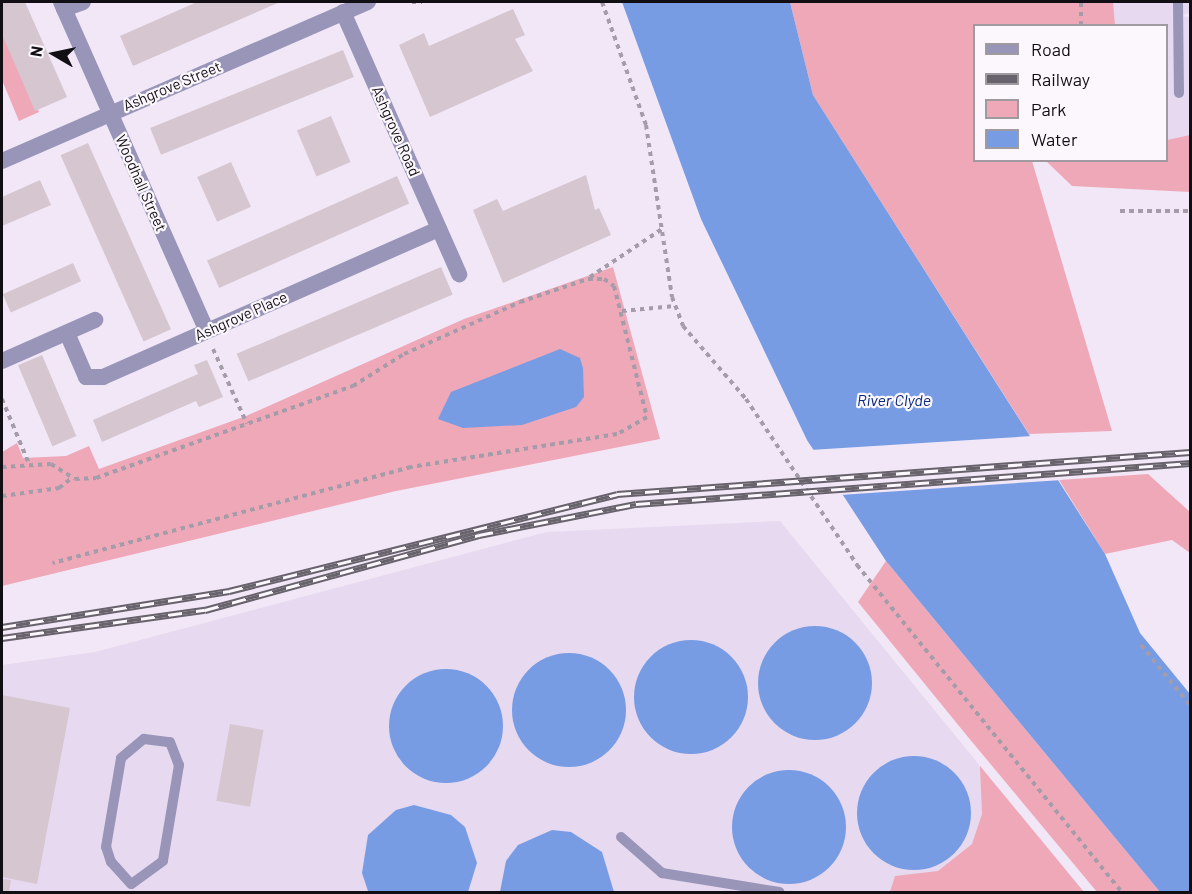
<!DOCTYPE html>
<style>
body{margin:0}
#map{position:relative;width:1192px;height:894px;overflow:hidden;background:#f1e7f7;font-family:Barlow,sans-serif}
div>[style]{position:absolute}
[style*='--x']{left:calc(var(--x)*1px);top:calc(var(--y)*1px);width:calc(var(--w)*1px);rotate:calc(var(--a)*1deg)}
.built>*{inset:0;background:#e7d9ef}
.green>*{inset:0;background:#efa8b7}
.water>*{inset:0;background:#789ce4}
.round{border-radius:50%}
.pier>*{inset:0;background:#f1e7f7}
.building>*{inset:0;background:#d6c6d0;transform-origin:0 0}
.path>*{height:4px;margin-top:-2px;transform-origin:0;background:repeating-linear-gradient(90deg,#a49ca8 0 4.5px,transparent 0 9px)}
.service>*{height:10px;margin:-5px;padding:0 5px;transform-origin:5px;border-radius:5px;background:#9895b8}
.minor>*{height:16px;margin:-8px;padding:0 8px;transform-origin:8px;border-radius:8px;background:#9895b8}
.rail>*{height:7px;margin-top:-3.5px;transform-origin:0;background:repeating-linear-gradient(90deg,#fbf7fd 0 14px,#67626b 0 28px);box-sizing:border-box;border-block:2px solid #67626b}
span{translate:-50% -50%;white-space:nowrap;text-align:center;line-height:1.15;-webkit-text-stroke:4.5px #fbf7fd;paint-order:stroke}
.street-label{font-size:15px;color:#120f14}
.water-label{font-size:16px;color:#072879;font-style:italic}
.frame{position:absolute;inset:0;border:3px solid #120f14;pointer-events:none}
.legend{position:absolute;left:973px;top:24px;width:195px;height:138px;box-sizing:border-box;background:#fbf7fd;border:2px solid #9e9aa0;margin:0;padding:8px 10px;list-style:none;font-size:18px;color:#120f14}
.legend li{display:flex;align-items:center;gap:12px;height:30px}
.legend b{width:30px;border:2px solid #9e9aa0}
.north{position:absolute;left:24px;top:24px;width:60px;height:60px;-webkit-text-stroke:4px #fbf7fd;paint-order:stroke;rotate:279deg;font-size:16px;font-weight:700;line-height:24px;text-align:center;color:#120f14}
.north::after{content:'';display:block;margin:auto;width:21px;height:27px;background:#120f14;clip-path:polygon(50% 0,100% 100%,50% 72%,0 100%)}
</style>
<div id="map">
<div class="built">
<i style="clip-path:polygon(869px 2px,1190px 2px,1190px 13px,1178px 16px,1190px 17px,1190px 135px,1167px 140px,1166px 26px,974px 26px)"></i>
<i style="clip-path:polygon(780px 521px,1083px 892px,2px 892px,2px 665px,95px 652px,547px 532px)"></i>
</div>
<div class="green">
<i style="clip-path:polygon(790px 2px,1113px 2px,1115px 25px,974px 26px,974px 160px,1032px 161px,1112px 431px,1029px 434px,813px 95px)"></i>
<i style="clip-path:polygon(2px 34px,39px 112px,19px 121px,2px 80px)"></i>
<i style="clip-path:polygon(1190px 135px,1190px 192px,1072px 186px,1046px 161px,1166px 160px,1167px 140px)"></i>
<i style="clip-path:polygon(613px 267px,660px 439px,396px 491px,2px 586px,2px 452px,17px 443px,23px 458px,66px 456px,89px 446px,99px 469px,246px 416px,464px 319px)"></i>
<i style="clip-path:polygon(1148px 474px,1190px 512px,1190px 553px,1172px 540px,1105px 554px,1059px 480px)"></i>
<i style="clip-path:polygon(886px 561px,1160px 892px,1097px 892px,968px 737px,858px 602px)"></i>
<i style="clip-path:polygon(980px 766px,1084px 892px,890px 892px,895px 876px,938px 871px,972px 844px,982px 814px)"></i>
</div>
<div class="water">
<i style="clip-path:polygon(622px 2px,790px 2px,813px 95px,1105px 554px,1140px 633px,1190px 694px,1190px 892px,1160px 892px,886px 561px,807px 440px,701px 219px)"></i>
<i style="clip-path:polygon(560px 349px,580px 358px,583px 368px,584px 397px,576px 407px,522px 425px,463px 428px,438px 419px,451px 392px)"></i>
<i class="round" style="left:758px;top:626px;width:114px;height:114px"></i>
<i class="round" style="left:634px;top:640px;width:114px;height:114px"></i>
<i class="round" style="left:512px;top:653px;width:114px;height:114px"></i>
<i class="round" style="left:389px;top:669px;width:114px;height:114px"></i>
<i class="round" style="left:857px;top:756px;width:114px;height:114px"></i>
<i class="round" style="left:732px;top:770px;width:114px;height:114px"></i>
<i style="clip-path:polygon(414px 805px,451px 815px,465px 827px,477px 863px,468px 892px,368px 891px,362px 873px,368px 835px,396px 810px)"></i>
<i style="clip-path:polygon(552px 830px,571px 832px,602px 852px,614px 892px,500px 892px,506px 861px,518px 845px)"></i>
</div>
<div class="pier">
<i style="clip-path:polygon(1032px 436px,1062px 480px,840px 495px,810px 450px)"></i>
</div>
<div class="building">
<i style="clip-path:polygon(2px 2px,25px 2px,67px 97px,35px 111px,2px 34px)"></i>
<i style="clip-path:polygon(197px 2px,280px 2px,133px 66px,120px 36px)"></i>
<i style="clip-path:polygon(513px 9px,525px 35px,515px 39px,533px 71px,430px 117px,399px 45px,424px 33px,429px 46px)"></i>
<i style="left:343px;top:50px;width:29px;height:208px;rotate:68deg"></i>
<i style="left:331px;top:116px;width:50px;height:37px;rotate:67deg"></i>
<i style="left:88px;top:143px;width:204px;height:30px;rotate:66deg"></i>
<i style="left:231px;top:162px;width:49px;height:37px;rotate:66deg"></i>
<i style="clip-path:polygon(586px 175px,595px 210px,599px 208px,611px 235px,503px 283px,473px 210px,497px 199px,503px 211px)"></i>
<i style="left:397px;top:176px;width:30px;height:208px;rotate:66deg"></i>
<i style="clip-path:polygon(40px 180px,51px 205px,2px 226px,2px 197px)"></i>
<i style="left:73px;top:263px;width:20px;height:77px;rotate:66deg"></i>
<i style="left:441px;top:267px;width:30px;height:222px;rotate:67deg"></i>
<i style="left:42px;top:355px;width:88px;height:26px;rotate:67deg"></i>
<i style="clip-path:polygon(207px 360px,223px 397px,199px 407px,196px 401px,102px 442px,93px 420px,198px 374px,194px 365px)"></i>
<i style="clip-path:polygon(2px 695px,70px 708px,37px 884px,2px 877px)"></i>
<i style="left:230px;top:724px;width:34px;height:78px;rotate:10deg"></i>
<i style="clip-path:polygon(2px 879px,11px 880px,9px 892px,2px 892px)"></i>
</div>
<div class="path">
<i style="--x:412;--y:2;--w:10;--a:0"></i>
<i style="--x:602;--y:2;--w:131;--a:70.3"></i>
<i style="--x:646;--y:125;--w:174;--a:81.4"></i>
<i style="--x:672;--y:297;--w:31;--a:69"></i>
<i style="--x:683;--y:326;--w:96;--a:49.2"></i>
<i style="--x:746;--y:399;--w:200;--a:56.2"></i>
<i style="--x:857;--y:565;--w:421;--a:51"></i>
<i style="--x:1081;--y:25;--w:23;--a:-90"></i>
<i style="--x:1120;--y:211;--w:70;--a:0"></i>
<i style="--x:590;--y:277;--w:87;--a:-33.7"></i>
<i style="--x:622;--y:311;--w:53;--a:-5.4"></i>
<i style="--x:213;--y:349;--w:82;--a:65.6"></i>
<i style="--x:2;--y:399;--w:70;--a:67.4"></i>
<i style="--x:2;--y:467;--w:49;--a:-3.5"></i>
<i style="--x:51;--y:464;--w:28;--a:32"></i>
<i style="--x:75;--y:479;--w:21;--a:-3"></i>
<i style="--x:96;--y:478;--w:273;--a:-19.7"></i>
<i style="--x:353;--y:386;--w:60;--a:-32.1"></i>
<i style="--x:404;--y:354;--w:127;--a:-24.1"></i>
<i style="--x:520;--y:302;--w:72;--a:-18.7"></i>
<i style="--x:588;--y:279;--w:16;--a:0"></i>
<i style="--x:604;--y:279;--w:12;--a:35"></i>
<i style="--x:614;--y:286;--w:135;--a:75.9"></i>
<i style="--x:647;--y:417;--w:34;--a:150"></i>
<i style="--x:617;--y:434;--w:209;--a:170.9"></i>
<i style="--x:411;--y:467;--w:371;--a:165"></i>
<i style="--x:2;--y:496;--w:58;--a:-8"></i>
<i style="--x:59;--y:488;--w:18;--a:-38"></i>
<i style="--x:1141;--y:645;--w:77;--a:50.8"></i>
</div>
<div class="service">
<i style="--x:1178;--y:2;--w:91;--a:89.4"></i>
<i style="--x:144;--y:739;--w:26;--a:7"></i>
<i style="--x:170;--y:742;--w:25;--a:69"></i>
<i style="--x:179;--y:765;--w:97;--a:99.5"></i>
<i style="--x:163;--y:861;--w:39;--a:144"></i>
<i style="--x:131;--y:884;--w:30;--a:-132"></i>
<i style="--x:111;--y:862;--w:16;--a:-108"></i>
<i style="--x:106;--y:847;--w:90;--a:-80.4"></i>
<i style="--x:121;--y:758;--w:30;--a:-40"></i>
<i style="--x:621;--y:837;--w:55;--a:41.3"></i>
<i style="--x:662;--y:873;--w:119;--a:9.2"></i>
</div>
<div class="minor">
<i style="--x:61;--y:2;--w:360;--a:66.1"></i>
<i style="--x:64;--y:9;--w:20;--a:-20"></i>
<i style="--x:343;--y:12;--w:287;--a:66.1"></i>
<i style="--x:2;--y:161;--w:399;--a:-23.5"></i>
<i style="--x:67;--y:333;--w:48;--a:66.6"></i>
<i style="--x:86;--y:377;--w:17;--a:0"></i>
<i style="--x:103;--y:377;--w:367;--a:-23.8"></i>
<i style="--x:2;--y:361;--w:102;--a:-23.8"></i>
</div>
<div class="rail">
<i style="--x:2;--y:627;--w:230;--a:-9"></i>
<i style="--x:229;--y:591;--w:400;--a:-14"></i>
<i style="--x:617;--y:494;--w:575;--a:-4.19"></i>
<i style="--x:2;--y:638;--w:205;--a:-7.9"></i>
<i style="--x:205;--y:610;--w:284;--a:-15.3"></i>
<i style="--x:479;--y:535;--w:160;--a:-11.2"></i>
<i style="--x:636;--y:504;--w:556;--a:-4.23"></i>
</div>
<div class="street-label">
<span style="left:172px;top:86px;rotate:-23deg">Ashgrove Street</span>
<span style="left:396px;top:131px;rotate:66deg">Ashgrove Road</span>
<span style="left:141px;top:183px;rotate:66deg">Woodhall Street</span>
<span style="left:241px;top:316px;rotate:-24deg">Ashgrove Place</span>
</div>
<div class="water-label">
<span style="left:894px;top:400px">River Clyde</span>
</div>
<div class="frame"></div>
<ul class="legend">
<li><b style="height:8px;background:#9895b8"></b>Road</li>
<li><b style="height:8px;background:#67626b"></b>Railway</li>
<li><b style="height:16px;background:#efa8b7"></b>Park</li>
<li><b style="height:16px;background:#789ce4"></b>Water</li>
</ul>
<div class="north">N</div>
</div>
